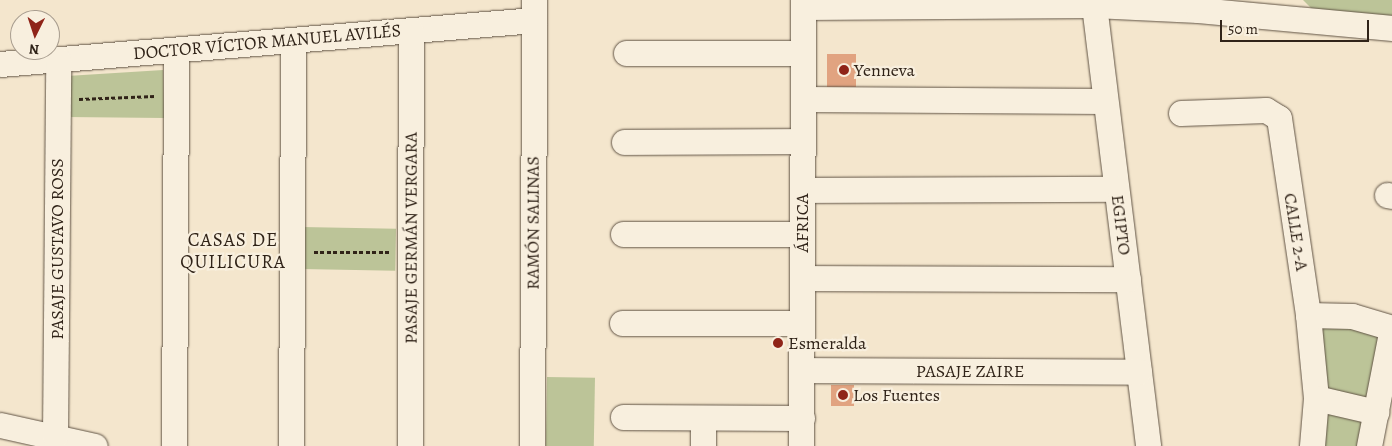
<!DOCTYPE html>
<meta charset="utf-8">
<style>
body{margin:0}
#map{position:relative;width:1392px;height:446px;overflow:hidden;background:#f4e6cd;font-family:Alegreya,serif}
div>[style]{position:absolute}
[style*='--x']{left:calc(var(--x)*1px);top:calc(var(--y)*1px);width:calc(var(--w)*1px);rotate:calc(var(--a)*1deg)}
.green>*{inset:0;background:#bcc498;transform-origin:0 0}
.building>*{inset:0;background:#e1a380;transform-origin:0 0}
.path>*{height:3px;margin-top:-1.5px;transform-origin:0;background:repeating-linear-gradient(90deg,#302318 0 4px,transparent 0 6.5px)}
.roads{filter:drop-shadow(0 0 1px #615445) drop-shadow(0 0 1px #615445)}
.minor>*{height:25px;margin:-12.5px;padding:0 12.5px;transform-origin:12.5px;border-radius:12.5px;background:#f8efde}
.dots>*{width:14px;height:14px;translate:-50% -50%;box-sizing:border-box;border:2px solid #f8efde;border-radius:50%}
span{translate:-50% -50%;white-space:nowrap;text-align:center;line-height:1.15;-webkit-text-stroke:4.5px #f8efde;paint-order:stroke}
.street-label{font-size:18px;color:#302318}
.poi-label{font-size:18px;color:#302318}
.left{translate:0 -50%;text-align:left}
.neighbourhood-label{font-size:19px;color:#302318;letter-spacing:1px}
.north{position:absolute;left:10px;top:10px;width:50px;height:50px;box-sizing:border-box;background:#f8efde;border:1px solid #a89d8f;border-radius:50%;rotate:184deg;font-size:14px;font-weight:700;line-height:20px;text-align:center;color:#302318}
.north::after{content:'';display:block;margin:auto;width:18px;height:22px;background:#8f2418;clip-path:polygon(50% 0,100% 100%,50% 72%,0 100%)}
.scale{position:absolute;left:1220px;top:20px;width:149px;height:22px;box-sizing:border-box;border:2px solid #302318;border-top:0;padding-left:6px;font-size:15px;line-height:18px;white-space:nowrap;color:#302318;-webkit-text-stroke:4px #f8efde;paint-order:stroke}
</style>
<div id="map">
<div class="green">
<i style="clip-path:polygon(1303px 0,1392px 0,1392px 20px,1313px 10px)"></i>
<i style="clip-path:polygon(163px 70px,164px 118px,67px 117px,67px 76px)"></i>
<i style="left:302px;top:227px;width:94px;height:42px;rotate:1deg"></i>
<i style="clip-path:polygon(1317px 324px,1386px 330px,1371px 404px,1324px 392px)"></i>
<i style="left:547px;top:377px;width:48px;height:69px;rotate:1deg"></i>
<i style="clip-path:polygon(1322px 406px,1367px 416px,1361px 446px,1318px 446px)"></i>
</div>
<div class="building">
<i style="left:827px;top:54px;width:29px;height:33px"></i>
<i style="left:831px;top:385px;width:23px;height:21px"></i>
</div>
<div class="path">
<i style="--x:79;--y:99;--w:76;--a:-2.3"></i>
<i style="--x:314;--y:252;--w:76;--a:0"></i>
</div>
<div class="roads">
<div class="minor">
<i style="--x:1094;--y:5;--w:444;--a:83"></i>
<i style="--x:803;--y:7;--w:291;--a:-0.4"></i>
<i style="--x:1094;--y:5;--w:104;--a:2.8"></i>
<i style="--x:1198;--y:10;--w:195;--a:5.3"></i>
<i style="--x:626;--y:53;--w:177;--a:0"></i>
<i style="--x:0;--y:64;--w:536;--a:-4.71"></i>
<i style="--x:803;--y:99;--w:302;--a:0.4"></i>
<i style="--x:1181;--y:113;--w:85;--a:-2"></i>
<i style="--x:1266;--y:110;--w:15;--a:32"></i>
<i style="--x:1279;--y:118;--w:199;--a:81.6"></i>
<i style="--x:1308;--y:315;--w:83;--a:84.5"></i>
<i style="--x:1316;--y:398;--w:48;--a:94.8"></i>
<i style="--x:624;--y:142;--w:178;--a:-0.3"></i>
<i style="--x:802;--y:190;--w:314;--a:-0.2"></i>
<i style="--x:1387;--y:195;--w:5;--a:11"></i>
<i style="--x:623;--y:234;--w:179;--a:0"></i>
<i style="--x:802;--y:278;--w:326;--a:0.2"></i>
<i style="--x:1308;--y:315;--w:44;--a:1.3"></i>
<i style="--x:1352;--y:316;--w:42;--a:16.7"></i>
<i style="--x:622;--y:323;--w:180;--a:0"></i>
<i style="--x:802;--y:370;--w:337;--a:0.3"></i>
<i style="--x:1316;--y:398;--w:62;--a:13.1"></i>
<i style="--x:623;--y:417;--w:179;--a:0.3"></i>
<i style="--x:0;--y:425;--w:97;--a:12.5"></i>
<i style="--x:55;--y:437;--w:377;--a:-89.5"></i>
<i style="--x:174;--y:446;--w:396;--a:-89.7"></i>
<i style="--x:291;--y:446;--w:406;--a:-89.7"></i>
<i style="--x:410;--y:446;--w:416;--a:-89.9"></i>
<i style="--x:532;--y:446;--w:446;--a:-89.7"></i>
<i style="--x:703;--y:446;--w:28;--a:-90"></i>
<i style="--x:801;--y:446;--w:446;--a:-89.7"></i>
<i style="--x:1369;--y:446;--w:120;--a:-79"></i>
</div>
</div>
<div class="dots">
<i style="left:844px;top:70px;background:#8f2418"></i>
<i style="left:778px;top:343px;background:#8f2418"></i>
<i style="left:843px;top:395px;background:#8f2418"></i>
</div>
<div class="street-label">
<span style="left:267px;top:42px;rotate:-5deg">DOCTOR VÍCTOR MANUEL AVILÉS</span>
<span style="left:533px;top:223px;rotate:-90deg">RAMÓN SALINAS</span>
<span style="left:802px;top:223px;rotate:-90deg">ÁFRICA</span>
<span style="left:1121px;top:225px;rotate:83deg">EGIPTO</span>
<span style="left:1296px;top:232px;rotate:81deg">CALLE 2-A</span>
<span style="left:411px;top:238px;rotate:-90deg">PASAJE GERMÁN VERGARA</span>
<span style="left:57px;top:249px;rotate:-90deg">PASAJE GUSTAVO ROSS</span>
<span style="left:970px;top:371px">PASAJE ZAIRE</span>
</div>
<div class="poi-label">
<span class="left" style="left:854px;top:70px">Yenneva</span>
<span class="left" style="left:788px;top:343px">Esmeralda</span>
<span class="left" style="left:853px;top:395px">Los Fuentes</span>
</div>
<div class="neighbourhood-label">
<span style="left:233px;top:252px">CASAS DE<br>QUILICURA</span>
</div>
<div class="north">N</div>
<div class="scale">50 m</div>
</div>
